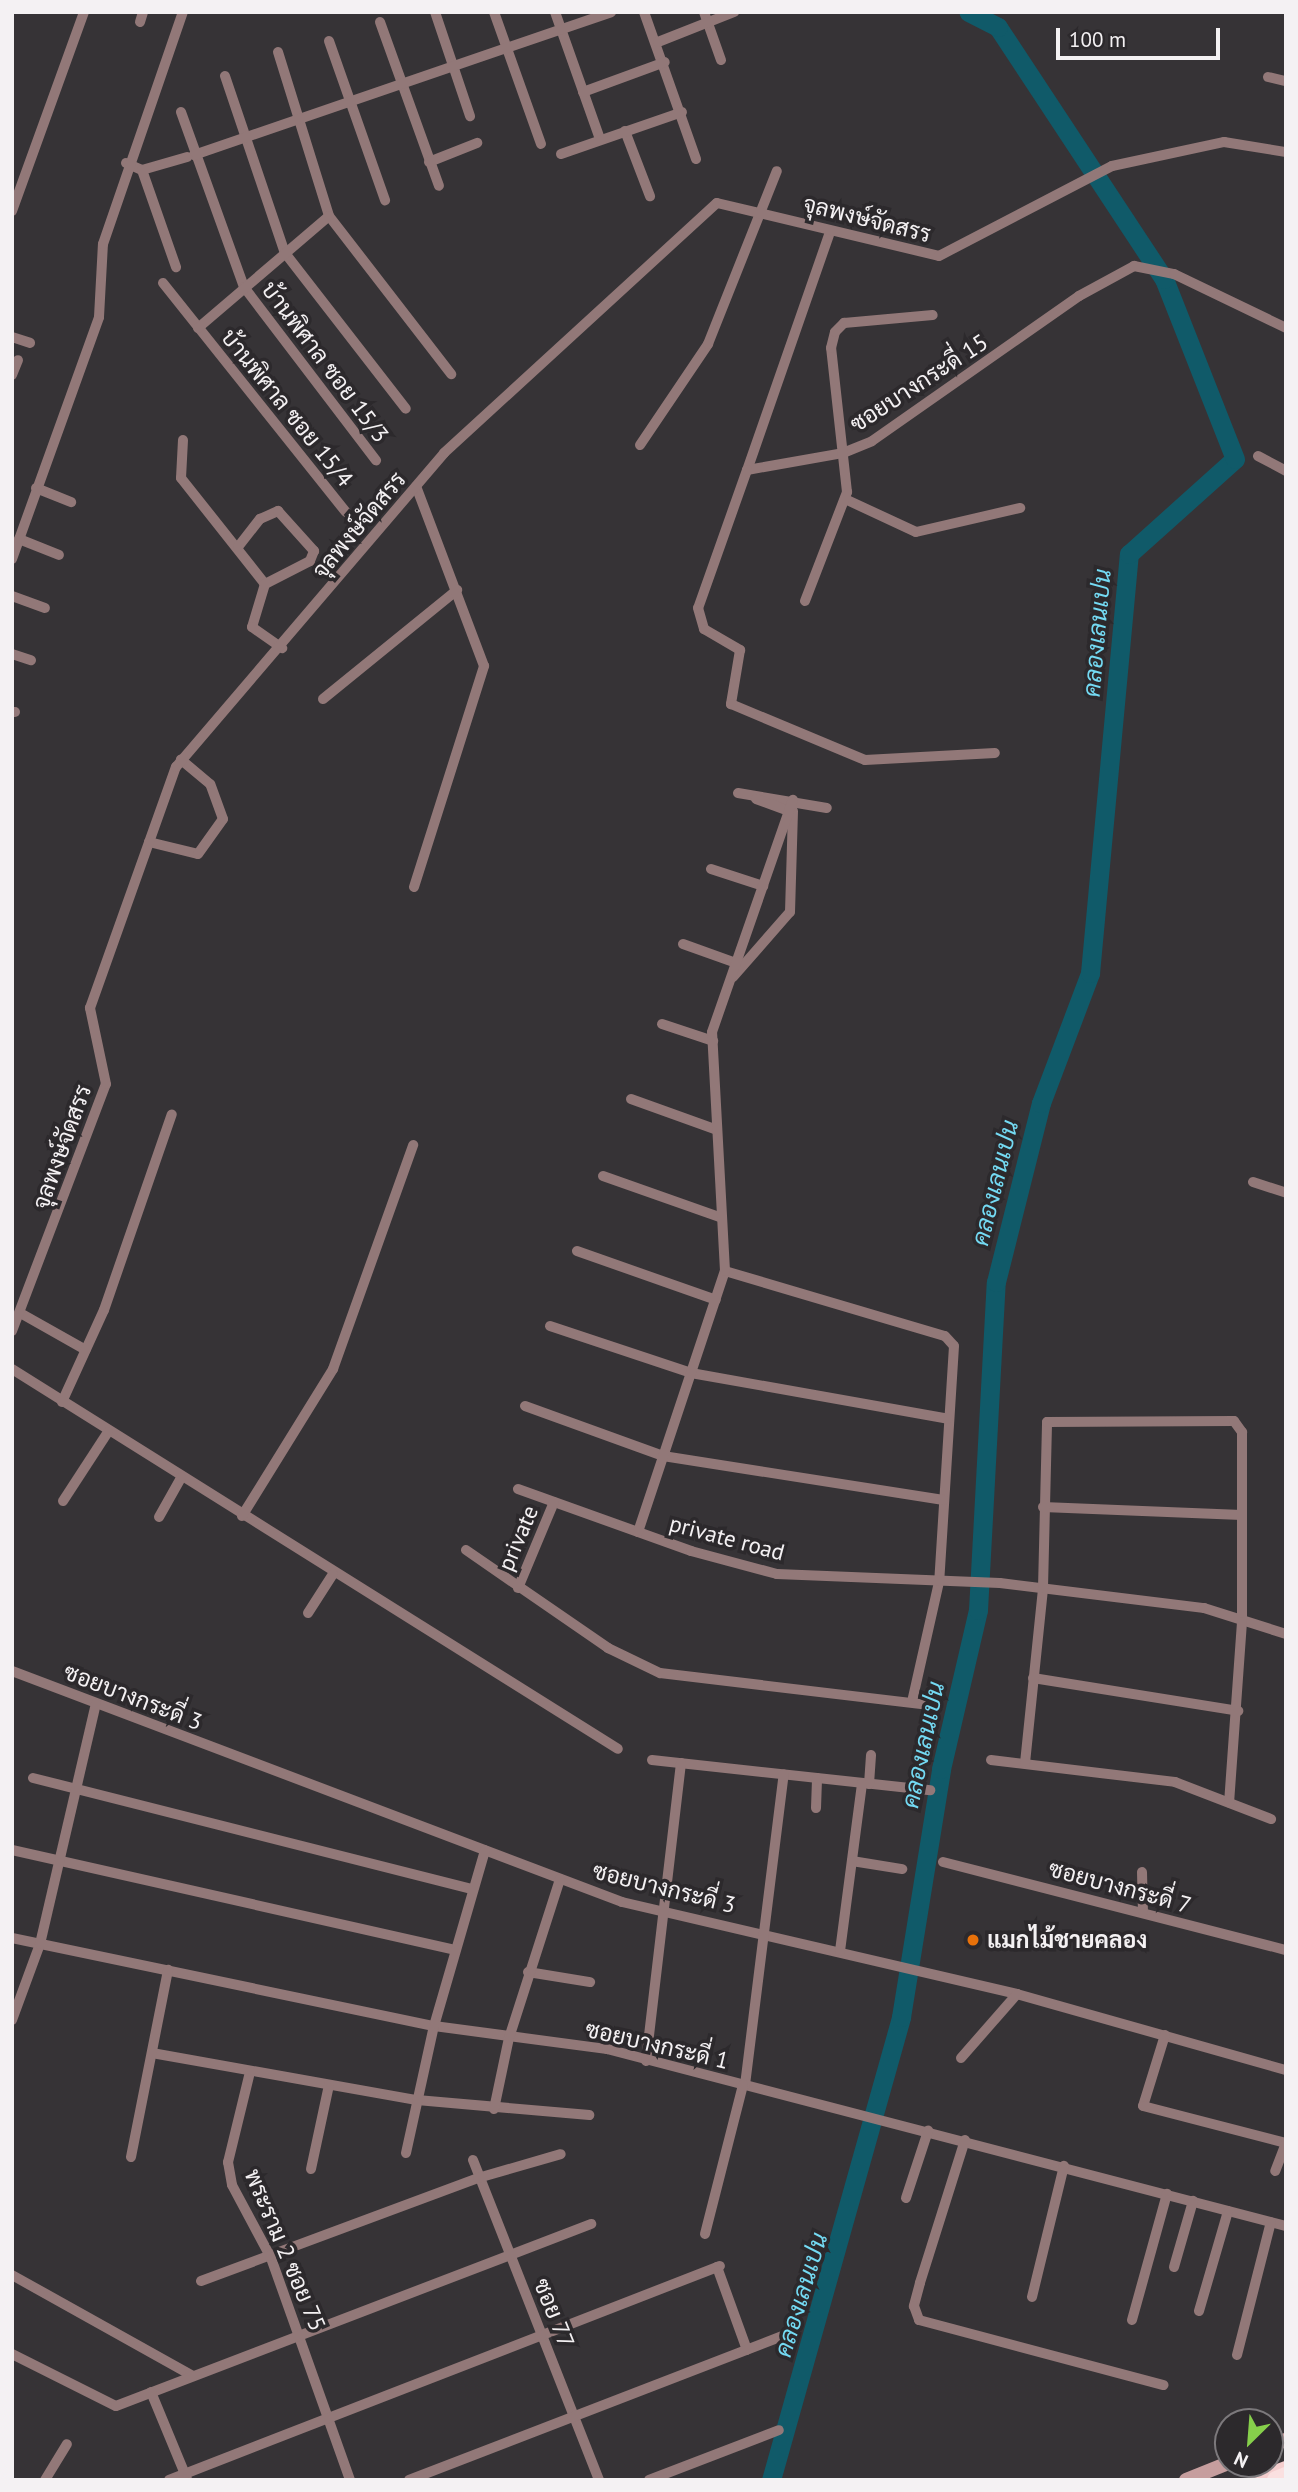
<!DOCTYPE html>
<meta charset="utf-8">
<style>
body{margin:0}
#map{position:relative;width:1298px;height:2492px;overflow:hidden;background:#363336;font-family:"PT Sans",Sarabun,sans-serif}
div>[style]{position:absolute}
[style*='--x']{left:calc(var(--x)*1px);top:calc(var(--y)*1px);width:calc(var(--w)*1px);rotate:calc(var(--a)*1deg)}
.river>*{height:19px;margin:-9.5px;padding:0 9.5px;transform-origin:9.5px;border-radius:9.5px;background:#105a69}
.minor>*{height:10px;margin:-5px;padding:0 5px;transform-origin:5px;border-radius:5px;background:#927878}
.secondary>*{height:14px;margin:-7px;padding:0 7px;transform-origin:7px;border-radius:7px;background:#c69e9e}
.trunk>*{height:16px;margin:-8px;padding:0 8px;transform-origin:8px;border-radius:8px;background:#f4cece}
.motorway>*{height:18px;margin:-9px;padding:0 9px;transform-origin:9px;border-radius:9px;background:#fae0e0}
.dots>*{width:19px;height:19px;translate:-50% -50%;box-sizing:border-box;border:4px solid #2c292c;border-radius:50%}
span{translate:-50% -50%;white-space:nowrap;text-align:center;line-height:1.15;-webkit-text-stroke:7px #2c292c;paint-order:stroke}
.street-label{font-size:23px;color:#f4f1f3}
.poi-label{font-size:23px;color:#f4f1f3;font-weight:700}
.left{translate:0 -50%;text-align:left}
.water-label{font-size:24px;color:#74daf3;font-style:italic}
.frame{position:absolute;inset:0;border:14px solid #f4f1f3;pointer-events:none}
.north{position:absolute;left:1214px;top:2408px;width:70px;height:70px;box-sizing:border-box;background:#2c292c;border:2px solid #7c797c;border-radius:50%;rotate:205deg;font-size:19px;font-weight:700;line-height:28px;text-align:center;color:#f4f1f3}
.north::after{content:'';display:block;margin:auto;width:24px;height:32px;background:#86cf4b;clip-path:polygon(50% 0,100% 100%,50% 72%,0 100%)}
.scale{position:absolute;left:1056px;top:28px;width:164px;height:32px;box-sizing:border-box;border:4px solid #f4f1f3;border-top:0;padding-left:9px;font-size:21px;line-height:24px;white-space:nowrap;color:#f4f1f3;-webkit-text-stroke:5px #2c292c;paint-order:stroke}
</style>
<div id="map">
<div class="river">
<i style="--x:771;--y:2480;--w:481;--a:-74.3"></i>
<i style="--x:901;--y:2017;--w:251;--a:-80.8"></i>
<i style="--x:941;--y:1769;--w:163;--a:-76.9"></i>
<i style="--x:978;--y:1610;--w:328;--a:-86.9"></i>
<i style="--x:996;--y:1282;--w:185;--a:-75.9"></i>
<i style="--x:1041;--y:1103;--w:139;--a:-69.3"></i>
<i style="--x:1090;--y:973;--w:421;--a:-84.7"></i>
<i style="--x:1129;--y:554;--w:142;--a:-41.9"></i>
<i style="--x:1235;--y:459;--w:193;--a:-111.5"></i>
<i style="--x:1164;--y:279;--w:302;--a:-123.4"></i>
<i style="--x:998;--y:27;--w:33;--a:-153"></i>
</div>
<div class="minor">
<i style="--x:435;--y:12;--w:110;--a:71.4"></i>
<i style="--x:494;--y:12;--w:140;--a:70.4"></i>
<i style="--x:555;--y:12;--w:135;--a:70.5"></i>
<i style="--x:644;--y:12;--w:156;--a:70.5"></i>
<i style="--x:704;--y:12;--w:51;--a:70.5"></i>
<i style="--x:140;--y:22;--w:10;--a:-73"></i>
<i style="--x:380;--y:22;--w:174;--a:70.2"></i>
<i style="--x:329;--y:41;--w:169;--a:70.6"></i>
<i style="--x:658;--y:42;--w:82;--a:-21.5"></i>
<i style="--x:278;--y:52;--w:172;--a:72.7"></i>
<i style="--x:329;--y:216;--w:200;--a:52.3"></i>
<i style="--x:225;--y:76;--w:187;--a:71.3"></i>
<i style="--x:285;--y:253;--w:197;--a:52.2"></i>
<i style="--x:1268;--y:77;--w:18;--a:13"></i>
<i style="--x:583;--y:92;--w:87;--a:-20.1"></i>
<i style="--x:181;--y:112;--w:186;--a:70.2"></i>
<i style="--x:244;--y:287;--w:218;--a:52.7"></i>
<i style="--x:625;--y:131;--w:70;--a:69"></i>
<i style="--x:561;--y:154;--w:128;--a:-19.1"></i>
<i style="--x:194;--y:155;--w:441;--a:-18.9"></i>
<i style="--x:429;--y:162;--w:52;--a:-21.6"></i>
<i style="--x:126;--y:163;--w:17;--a:24"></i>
<i style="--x:142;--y:170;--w:47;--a:-16.1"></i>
<i style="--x:142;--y:170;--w:103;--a:70.7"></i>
<i style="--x:12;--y:211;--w:212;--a:-70.1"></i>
<i style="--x:830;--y:232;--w:252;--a:109.2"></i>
<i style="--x:747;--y:470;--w:97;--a:-10"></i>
<i style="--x:843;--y:453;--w:31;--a:-22"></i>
<i style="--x:872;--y:441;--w:253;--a:-35"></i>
<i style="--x:1079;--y:296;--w:63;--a:-28.6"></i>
<i style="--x:1134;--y:266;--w:41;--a:11.3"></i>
<i style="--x:1174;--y:274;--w:124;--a:25.7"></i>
<i style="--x:163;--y:283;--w:293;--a:51.4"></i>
<i style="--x:198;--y:328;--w:172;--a:-40.5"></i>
<i style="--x:12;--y:337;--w:19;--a:18"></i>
<i style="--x:12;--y:375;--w:16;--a:-68"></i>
<i style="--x:183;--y:440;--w:38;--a:93"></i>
<i style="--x:181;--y:478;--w:135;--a:51.6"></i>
<i style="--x:265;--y:584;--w:45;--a:106.8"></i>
<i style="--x:252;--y:627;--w:37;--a:35"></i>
<i style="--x:640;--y:445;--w:122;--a:-56"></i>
<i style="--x:708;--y:344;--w:186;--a:-68.3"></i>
<i style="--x:1258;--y:456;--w:32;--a:28"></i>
<i style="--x:747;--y:470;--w:146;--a:109.5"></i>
<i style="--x:698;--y:608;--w:22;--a:74"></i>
<i style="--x:704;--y:629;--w:42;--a:30.3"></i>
<i style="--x:740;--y:650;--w:55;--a:99.5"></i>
<i style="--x:731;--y:704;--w:145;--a:22.7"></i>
<i style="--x:865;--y:760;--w:130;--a:-3.1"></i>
<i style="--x:36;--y:488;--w:38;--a:22"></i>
<i style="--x:845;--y:499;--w:78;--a:24.9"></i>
<i style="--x:916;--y:532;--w:107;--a:-13"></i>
<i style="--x:19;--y:539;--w:43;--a:21.8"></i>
<i style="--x:238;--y:547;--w:36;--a:-52"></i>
<i style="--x:260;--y:519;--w:20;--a:-24"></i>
<i style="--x:278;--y:511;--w:54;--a:48"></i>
<i style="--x:314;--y:551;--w:11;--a:112"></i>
<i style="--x:310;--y:561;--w:51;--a:152.9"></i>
<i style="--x:12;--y:559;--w:257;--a:-70.2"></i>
<i style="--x:99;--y:317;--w:73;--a:-86.9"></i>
<i style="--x:103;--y:244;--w:245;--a:-71"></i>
<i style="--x:12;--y:596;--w:35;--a:20"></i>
<i style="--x:805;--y:601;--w:117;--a:-68.9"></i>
<i style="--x:847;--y:492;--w:145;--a:-96.3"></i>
<i style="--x:831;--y:348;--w:16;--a:-76"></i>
<i style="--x:835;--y:332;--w:13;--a:-45"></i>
<i style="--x:844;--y:323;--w:89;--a:-5.1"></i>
<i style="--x:12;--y:654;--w:20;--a:18"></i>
<i style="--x:323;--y:699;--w:173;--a:-39.1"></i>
<i style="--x:12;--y:712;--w:3;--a:0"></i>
<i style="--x:738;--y:793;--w:90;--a:9.6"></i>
<i style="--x:756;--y:799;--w:35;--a:20"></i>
<i style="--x:149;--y:842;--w:50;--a:13.8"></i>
<i style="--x:198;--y:854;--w:43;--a:-54.5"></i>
<i style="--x:223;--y:819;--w:37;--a:-110"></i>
<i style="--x:210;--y:784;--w:38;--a:-140"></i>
<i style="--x:711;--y:869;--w:55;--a:18.1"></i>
<i style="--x:414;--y:887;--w:232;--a:-72.4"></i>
<i style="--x:484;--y:666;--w:192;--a:-110.7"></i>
<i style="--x:683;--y:944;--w:56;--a:19.7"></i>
<i style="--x:733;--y:977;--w:86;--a:-48.8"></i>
<i style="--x:790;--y:912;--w:101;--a:-88.3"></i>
<i style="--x:662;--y:1024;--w:54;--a:18.4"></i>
<i style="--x:631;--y:1099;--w:91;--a:19.8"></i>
<i style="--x:603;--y:1176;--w:126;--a:19.4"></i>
<i style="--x:1253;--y:1182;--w:35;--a:18"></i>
<i style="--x:577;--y:1251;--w:147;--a:19.4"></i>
<i style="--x:725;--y:1271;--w:229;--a:16.5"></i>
<i style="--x:945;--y:1336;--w:13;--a:48"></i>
<i style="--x:954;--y:1346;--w:236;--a:93.6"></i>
<i style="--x:939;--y:1582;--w:123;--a:102.7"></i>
<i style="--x:22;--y:1314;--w:73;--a:29.4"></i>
<i style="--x:550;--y:1326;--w:149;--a:18.4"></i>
<i style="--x:691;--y:1373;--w:261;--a:10.1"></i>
<i style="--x:12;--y:1331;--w:264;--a:-69.2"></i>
<i style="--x:106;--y:1084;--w:78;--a:-101.9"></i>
<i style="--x:90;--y:1008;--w:256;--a:-70.4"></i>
<i style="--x:176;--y:767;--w:413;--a:-49.5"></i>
<i style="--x:444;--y:453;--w:370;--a:-42.5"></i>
<i style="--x:717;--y:203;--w:228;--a:13.4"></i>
<i style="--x:939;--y:256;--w:195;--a:-27.5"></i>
<i style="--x:1112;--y:166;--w:115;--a:-12.1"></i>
<i style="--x:1224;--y:142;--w:63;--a:9.2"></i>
<i style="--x:12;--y:1369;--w:715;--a:32.09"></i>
<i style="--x:62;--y:1402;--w:101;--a:-65.5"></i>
<i style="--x:104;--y:1310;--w:207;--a:-70.9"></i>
<i style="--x:525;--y:1406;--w:147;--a:19.9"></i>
<i style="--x:663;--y:1456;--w:284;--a:8.9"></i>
<i style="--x:518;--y:1489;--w:184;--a:19.7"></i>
<i style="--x:691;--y:1551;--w:89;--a:15"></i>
<i style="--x:777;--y:1574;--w:223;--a:2.3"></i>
<i style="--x:1000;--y:1583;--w:206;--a:7"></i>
<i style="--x:1204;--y:1608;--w:86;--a:17.6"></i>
<i style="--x:63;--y:1501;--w:82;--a:-56.9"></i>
<i style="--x:1043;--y:1507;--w:199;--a:2.3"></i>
<i style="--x:242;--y:1516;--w:173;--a:-58.2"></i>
<i style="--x:333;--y:1369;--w:238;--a:-70.3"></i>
<i style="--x:159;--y:1517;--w:45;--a:-60.6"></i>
<i style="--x:638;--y:1532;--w:275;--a:-71.6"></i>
<i style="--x:725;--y:1271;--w:239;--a:-93.1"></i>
<i style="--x:712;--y:1032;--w:246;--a:-70.8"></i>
<i style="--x:466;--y:1550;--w:173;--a:34.6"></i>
<i style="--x:608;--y:1648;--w:58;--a:25.7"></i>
<i style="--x:660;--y:1673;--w:280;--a:6.8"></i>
<i style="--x:518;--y:1588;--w:93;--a:-67.3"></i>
<i style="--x:308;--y:1613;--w:46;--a:-57.3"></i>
<i style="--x:12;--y:1671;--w:652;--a:20.74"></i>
<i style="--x:622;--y:1902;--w:406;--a:13.1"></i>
<i style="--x:1017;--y:1994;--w:280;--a:15.8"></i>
<i style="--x:1033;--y:1678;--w:208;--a:9.1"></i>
<i style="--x:652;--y:1760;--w:280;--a:6.2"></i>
<i style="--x:991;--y:1760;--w:185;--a:6.8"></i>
<i style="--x:1175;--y:1782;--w:103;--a:21.1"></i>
<i style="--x:1025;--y:1763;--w:176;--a:-84.1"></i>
<i style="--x:1043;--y:1588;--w:166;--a:-88.6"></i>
<i style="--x:1047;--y:1422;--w:187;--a:-0.3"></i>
<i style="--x:1234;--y:1421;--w:14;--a:54"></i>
<i style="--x:1242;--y:1432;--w:190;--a:90"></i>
<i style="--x:1242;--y:1622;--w:181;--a:94.1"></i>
<i style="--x:33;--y:1778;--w:454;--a:14.2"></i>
<i style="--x:869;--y:1784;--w:29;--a:-86"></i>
<i style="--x:816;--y:1808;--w:30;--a:-88"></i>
<i style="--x:12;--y:1850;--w:454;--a:12.7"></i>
<i style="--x:852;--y:1861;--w:51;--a:9.1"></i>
<i style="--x:943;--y:1862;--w:354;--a:14.4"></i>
<i style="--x:1142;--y:1872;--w:40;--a:88.6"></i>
<i style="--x:12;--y:1938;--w:431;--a:11.8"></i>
<i style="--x:434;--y:2026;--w:175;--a:7.6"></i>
<i style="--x:607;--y:2049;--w:702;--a:14.61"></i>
<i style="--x:840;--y:1951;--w:169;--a:-82.5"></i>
<i style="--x:528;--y:1972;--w:63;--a:9.2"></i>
<i style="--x:12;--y:2020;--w:81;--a:-69.8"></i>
<i style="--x:40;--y:1944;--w:247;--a:-76.9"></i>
<i style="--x:1165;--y:2035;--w:74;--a:107.2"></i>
<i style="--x:1143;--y:2106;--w:148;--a:14.5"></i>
<i style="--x:1286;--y:2143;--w:30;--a:111"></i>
<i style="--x:152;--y:2053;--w:269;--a:10.1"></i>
<i style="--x:417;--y:2100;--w:173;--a:5"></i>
<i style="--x:961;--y:2058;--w:85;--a:-48.8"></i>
<i style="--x:646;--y:2061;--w:300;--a:-83.3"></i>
<i style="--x:250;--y:2072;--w:93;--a:103.7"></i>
<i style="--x:228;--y:2162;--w:23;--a:80"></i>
<i style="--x:232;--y:2185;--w:83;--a:61.9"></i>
<i style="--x:271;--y:2258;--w:236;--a:70.4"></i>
<i style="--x:745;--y:2085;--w:313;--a:-82.9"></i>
<i style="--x:494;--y:2109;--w:73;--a:-78.1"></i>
<i style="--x:509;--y:2038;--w:167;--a:-72.2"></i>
<i style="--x:965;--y:2140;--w:150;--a:107.5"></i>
<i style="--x:920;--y:2283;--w:24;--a:105"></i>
<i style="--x:914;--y:2306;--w:15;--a:70"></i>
<i style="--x:919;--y:2320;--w:253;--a:14.9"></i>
<i style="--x:406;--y:2153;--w:130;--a:-77.6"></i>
<i style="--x:434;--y:2026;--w:183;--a:-73.8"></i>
<i style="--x:131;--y:2157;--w:191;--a:-78.8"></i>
<i style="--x:473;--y:2160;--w:344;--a:68.5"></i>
<i style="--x:311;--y:2169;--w:86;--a:-77.9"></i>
<i style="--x:906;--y:2198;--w:71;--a:-71.8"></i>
<i style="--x:705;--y:2234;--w:154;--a:-75.7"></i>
<i style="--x:717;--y:2267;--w:88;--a:70.1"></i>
<i style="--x:1174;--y:2267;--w:69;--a:-73.9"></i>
<i style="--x:12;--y:2275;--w:207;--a:29.2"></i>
<i style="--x:201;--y:2281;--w:296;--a:-20.4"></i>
<i style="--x:478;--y:2178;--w:86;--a:-16.1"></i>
<i style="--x:1032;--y:2297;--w:135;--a:-76.3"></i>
<i style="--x:1199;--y:2311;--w:104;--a:-73.8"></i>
<i style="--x:1132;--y:2320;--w:131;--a:-74.5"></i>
<i style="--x:12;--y:2354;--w:116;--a:26.6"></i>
<i style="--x:116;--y:2406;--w:509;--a:-20.96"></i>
<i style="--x:1237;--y:2355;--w:137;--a:-75.7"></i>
<i style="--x:151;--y:2392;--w:94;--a:67.5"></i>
<i style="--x:45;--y:2480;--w:42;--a:-58.6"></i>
<i style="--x:169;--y:2480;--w:591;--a:-21.23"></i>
<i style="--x:409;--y:2480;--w:414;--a:-21.1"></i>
<i style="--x:649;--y:2480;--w:139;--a:-21"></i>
</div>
<div class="secondary">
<i style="--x:1270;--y:2446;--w:17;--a:-21"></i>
<i style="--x:1186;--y:2480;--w:45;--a:-22"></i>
</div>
<div class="trunk">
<i style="--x:1257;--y:2480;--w:31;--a:-21"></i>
</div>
<div class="motorway">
<i style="--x:1276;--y:2480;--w:11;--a:-22"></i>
</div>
<div class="dots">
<i style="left:973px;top:1940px;background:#e8710a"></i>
</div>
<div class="street-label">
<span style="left:867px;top:219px;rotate:14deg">จุลพงษ์จัดสรร</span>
<span style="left:325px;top:362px;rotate:53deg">บ้านพิศาล ซอย 15/3</span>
<span style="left:919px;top:383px;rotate:-33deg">ซอยบางกระดี่ 15</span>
<span style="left:287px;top:408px;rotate:51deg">บ้านพิศาล ซอย 15/4</span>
<span style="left:359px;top:525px;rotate:-50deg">จุลพงษ์จัดสรร</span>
<span style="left:62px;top:1147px;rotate:-70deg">จุลพงษ์จัดสรร</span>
<span style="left:518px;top:1538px;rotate:-67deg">private</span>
<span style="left:727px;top:1538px;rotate:15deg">private road</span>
<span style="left:133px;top:1697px;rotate:21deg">ซอยบางกระดี่ 3</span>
<span style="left:1120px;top:1887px;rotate:15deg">ซอยบางกระดี่ 7</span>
<span style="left:664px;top:1888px;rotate:14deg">ซอยบางกระดี่ 3</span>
<span style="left:657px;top:2045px;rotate:13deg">ซอยบางกระดี่ 1</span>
<span style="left:285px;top:2250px;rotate:67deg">พระราม 2 ซอย 75</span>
<span style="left:554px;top:2313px;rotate:68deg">ซอย 77</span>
</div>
<div class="poi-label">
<span class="left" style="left:987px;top:1940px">แมกไม้ชายคลอง</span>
</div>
<div class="water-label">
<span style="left:1097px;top:633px;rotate:-85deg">คลองเลนเปน</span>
<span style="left:995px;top:1183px;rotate:-76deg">คลองเลนเปน</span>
<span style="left:923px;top:1745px;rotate:-78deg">คลองเลนเปน</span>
<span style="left:801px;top:2295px;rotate:-73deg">คลองเลนเปน</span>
</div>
<div class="frame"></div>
<div class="north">N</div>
<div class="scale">100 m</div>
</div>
